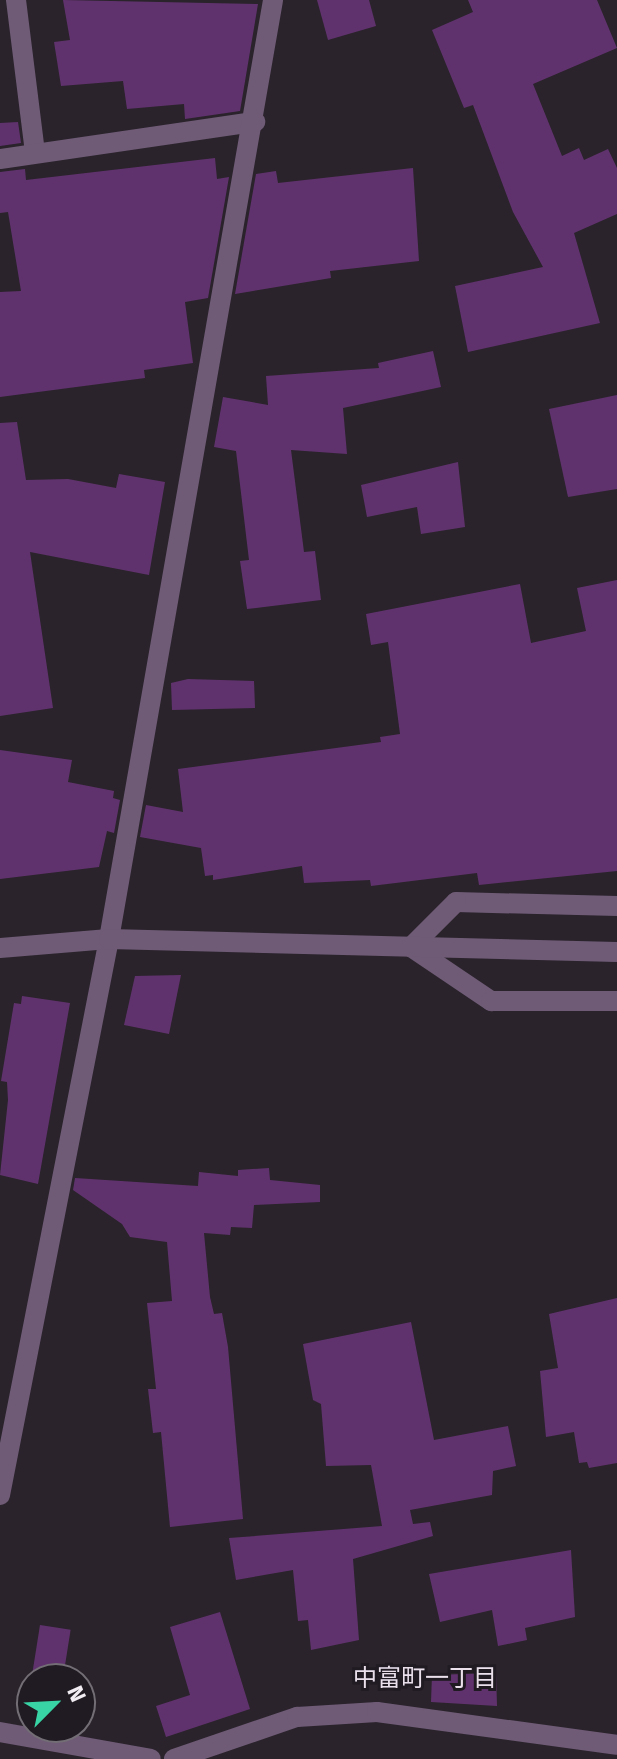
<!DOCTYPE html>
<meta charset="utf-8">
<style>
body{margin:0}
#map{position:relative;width:617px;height:1759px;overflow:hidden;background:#2a232c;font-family:"Fira Sans","Noto Sans JP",sans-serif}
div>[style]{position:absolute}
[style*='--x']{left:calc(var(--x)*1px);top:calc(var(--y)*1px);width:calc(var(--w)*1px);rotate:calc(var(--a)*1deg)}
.building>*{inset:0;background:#60326d;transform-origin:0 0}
.minor>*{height:20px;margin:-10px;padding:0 10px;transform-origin:10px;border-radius:10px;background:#6f5b76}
.tertiary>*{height:20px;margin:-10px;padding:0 10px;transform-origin:10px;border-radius:10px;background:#6f5b76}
span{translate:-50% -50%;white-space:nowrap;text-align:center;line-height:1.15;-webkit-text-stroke:6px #201a22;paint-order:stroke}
.neighbourhood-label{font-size:24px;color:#e9e0ec}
.north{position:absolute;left:16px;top:1663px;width:80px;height:80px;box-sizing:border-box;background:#201a22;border:2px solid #736e75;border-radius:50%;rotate:66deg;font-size:22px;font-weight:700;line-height:32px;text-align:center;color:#f0ecf2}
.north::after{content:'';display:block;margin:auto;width:28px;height:36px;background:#38d4a6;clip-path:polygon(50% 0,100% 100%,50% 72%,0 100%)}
</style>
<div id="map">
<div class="building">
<i style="clip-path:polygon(63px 0,258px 4px,240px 111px,185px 119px,184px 104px,127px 109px,123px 81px,61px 86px,54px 42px,70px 40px)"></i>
<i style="clip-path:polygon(317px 0,369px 0,376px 26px,328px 40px)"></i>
<i style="clip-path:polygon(468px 0,597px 0,617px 48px,533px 84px,562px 156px,579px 148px,584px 160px,608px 149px,617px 168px,617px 214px,574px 233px,600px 323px,468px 352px,455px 286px,543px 267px,513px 212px,473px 105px,464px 108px,432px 30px,473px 12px)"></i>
<i style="clip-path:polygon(18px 122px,21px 143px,0 146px,0 123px)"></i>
<i style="clip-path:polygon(215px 158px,217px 179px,229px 177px,208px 298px,185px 302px,193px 363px,144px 370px,145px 378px,0 397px,0 292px,21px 291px,8px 212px,0 213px,0 172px,25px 169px,26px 180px)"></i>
<i style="clip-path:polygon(413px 168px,419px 261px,330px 271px,331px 278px,235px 294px,256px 174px,276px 171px,278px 183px)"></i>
<i style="clip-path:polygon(433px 351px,441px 387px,343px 408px,347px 454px,291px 450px,304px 552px,315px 551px,321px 600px,247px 609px,240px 561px,249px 560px,236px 451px,214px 447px,223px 397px,268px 405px,266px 376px,379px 368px,378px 363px)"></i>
<i style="clip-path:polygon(617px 395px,617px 489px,568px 497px,549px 409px)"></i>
<i style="clip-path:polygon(17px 422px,26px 480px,68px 479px,116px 488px,119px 474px,165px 482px,149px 575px,30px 552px,53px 708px,0 716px,0 423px)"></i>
<i style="clip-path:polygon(458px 462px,465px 527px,421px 534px,417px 507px,367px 517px,361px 485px)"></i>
<i style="clip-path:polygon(617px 580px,617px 871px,479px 885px,477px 873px,371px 886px,370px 880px,304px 883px,302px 866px,213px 880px,213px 875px,205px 876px,201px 848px,140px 837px,146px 805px,183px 812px,178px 769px,381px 742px,380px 737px,400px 734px,388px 642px,371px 645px,366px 614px,520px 584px,531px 643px,586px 631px,577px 588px)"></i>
<i style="clip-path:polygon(188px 679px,254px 681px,255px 708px,172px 710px,171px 683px)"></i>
<i style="clip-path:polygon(0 750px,72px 760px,68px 782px,114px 791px,113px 798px,120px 800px,114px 833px,107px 831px,99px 867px,0 879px)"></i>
<i style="clip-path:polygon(181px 975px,169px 1034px,124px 1025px,135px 976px)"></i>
<i style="clip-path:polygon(22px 996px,70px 1003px,38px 1184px,0 1175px,8px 1100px,7px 1082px,1px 1081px,14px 1003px,21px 1004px)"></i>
<i style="clip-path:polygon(269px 1168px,270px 1180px,320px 1185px,320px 1202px,254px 1205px,252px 1228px,231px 1227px,230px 1235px,204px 1233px,210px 1297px,214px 1314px,222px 1313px,228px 1347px,243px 1519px,170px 1527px,161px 1432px,153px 1433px,148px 1389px,156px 1389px,147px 1303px,172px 1301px,167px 1242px,130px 1237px,122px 1224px,73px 1190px,75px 1178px,198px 1186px,199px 1172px,238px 1176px,238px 1170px)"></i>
<i style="clip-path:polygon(617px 1298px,617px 1463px,589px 1468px,587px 1462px,579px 1463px,574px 1432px,546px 1437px,540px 1371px,558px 1368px,549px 1314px)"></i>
<i style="clip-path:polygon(411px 1322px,434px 1440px,508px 1426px,516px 1466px,493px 1471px,492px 1495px,410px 1510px,413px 1524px,430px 1522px,433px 1536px,353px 1559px,359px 1640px,311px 1650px,308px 1620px,298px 1621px,293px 1570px,236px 1580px,229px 1538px,382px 1526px,371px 1465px,326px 1466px,321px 1404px,313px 1400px,303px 1344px)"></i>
<i style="clip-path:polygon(571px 1550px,575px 1617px,525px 1628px,527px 1640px,498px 1646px,492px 1610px,440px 1622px,429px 1574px)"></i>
<i style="clip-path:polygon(220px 1612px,250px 1709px,166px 1737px,156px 1706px,190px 1695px,170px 1627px)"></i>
<i style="left:40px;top:1625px;width:31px;height:55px;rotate:9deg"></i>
<i style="clip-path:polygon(496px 1673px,497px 1706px,431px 1702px,432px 1675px)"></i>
</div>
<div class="minor">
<i style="--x:16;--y:0;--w:154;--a:82.9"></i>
<i style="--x:0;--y:159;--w:258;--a:-8.3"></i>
<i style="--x:617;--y:906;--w:161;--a:-178.6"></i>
<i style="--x:456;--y:902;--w:64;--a:135"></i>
<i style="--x:411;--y:947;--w:97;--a:34"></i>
<i style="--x:491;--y:1001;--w:126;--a:0"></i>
<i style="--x:0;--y:1495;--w:567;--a:-78.91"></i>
<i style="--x:109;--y:939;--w:953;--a:-80.09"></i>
<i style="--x:0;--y:1732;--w:153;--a:10.1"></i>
<i style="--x:174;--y:1759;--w:130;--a:-18.9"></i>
<i style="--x:297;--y:1717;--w:80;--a:-3.6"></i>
<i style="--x:377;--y:1712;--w:242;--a:7.8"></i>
</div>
<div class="tertiary">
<i style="--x:0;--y:948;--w:109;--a:-4.7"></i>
<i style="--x:109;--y:939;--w:508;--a:1.47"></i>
</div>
<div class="neighbourhood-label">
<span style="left:425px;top:1679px">中富町一丁目</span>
</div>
<div class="north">N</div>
</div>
